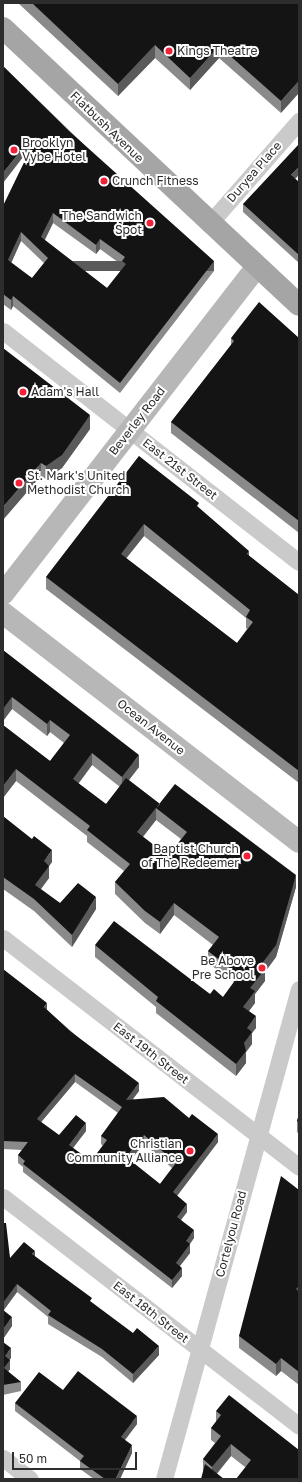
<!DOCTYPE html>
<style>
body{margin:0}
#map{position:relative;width:302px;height:1482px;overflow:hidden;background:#fff;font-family:"Golos Text",sans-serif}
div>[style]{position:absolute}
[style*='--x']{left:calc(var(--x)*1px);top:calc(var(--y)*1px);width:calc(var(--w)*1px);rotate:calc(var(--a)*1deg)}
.street>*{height:17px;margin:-8.5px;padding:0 8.5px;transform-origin:8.5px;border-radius:8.5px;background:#cacaca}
.secondary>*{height:22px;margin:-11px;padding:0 11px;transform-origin:11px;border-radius:11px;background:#b7b7b7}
.primary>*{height:22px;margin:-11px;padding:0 11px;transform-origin:11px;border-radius:11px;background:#a5a5a5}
.wall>*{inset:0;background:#8a8a8a}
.shaded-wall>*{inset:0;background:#5a5a5a;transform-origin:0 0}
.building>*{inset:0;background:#141414}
.dots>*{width:11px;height:11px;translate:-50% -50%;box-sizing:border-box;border:2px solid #fff;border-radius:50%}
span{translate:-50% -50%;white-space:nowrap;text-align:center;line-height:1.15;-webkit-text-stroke:4px #fff;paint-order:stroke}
.poi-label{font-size:12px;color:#2d2d2d}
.left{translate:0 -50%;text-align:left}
.right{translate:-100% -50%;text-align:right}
.street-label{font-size:12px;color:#2d2d2d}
.frame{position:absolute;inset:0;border:4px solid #2d2d2d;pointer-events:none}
.scale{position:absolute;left:12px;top:1452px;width:125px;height:18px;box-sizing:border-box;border:2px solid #2d2d2d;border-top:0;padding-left:5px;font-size:12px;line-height:14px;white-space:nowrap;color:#2d2d2d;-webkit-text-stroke:3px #fff;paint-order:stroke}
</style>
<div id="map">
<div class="street">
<i style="--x:209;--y:224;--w:137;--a:-48.9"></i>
<i style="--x:3;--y:331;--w:375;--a:38"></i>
<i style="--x:3;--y:938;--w:374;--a:37.7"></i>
<i style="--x:3;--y:1197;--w:374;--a:37.7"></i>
<i style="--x:3;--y:1458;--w:34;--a:38"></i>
<i style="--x:164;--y:1479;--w:508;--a:-74.6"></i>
</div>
<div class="secondary">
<i style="--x:3;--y:594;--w:413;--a:-52.2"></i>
<i style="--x:3;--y:613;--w:374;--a:37.7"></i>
</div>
<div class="primary">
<i style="--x:3;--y:28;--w:405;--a:43.1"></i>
</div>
<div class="wall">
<i style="clip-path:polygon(18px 3px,299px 3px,281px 113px,219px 58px,190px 90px,155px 58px,118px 96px)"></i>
<i style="clip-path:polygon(evenodd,3px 66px,214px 271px,120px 393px,13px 306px,11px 310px,3px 304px,3px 206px,29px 153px,27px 152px,3px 66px,53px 223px,96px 254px,100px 249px,122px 265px,122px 269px,107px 288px,45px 240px,53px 223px,3px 66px,21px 241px,44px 263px,32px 278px,11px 263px,21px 241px)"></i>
<i style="clip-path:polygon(295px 179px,299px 182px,299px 263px,243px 212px,243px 204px)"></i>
<i style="clip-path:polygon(231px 338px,299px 338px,299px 533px,171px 433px,171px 422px,231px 345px)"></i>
<i style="clip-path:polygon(3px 348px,90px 429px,62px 468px,46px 479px,41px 476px)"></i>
<i style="clip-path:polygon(evenodd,139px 456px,199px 508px,249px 556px,299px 595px,299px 783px,46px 589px,46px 577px,139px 456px,144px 536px,246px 618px,246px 628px,247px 629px,237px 643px,126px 558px,144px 536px)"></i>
<i style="clip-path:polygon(evenodd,3px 650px,139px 767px,129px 780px,160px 804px,296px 887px,276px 957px,265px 972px,265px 981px,255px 994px,255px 1003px,249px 1011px,256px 1028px,252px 1033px,252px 1044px,246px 1052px,246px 1063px,236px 1076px,156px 1013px,156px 1007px,95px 957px,95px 945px,210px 994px,223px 997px,234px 982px,208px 963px,208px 951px,213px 945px,174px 915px,160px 934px,145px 923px,115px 894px,115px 882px,124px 871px,87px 842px,87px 836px,16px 781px,3px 798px,3px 725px,50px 761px,64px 743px,50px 732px,47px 736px,12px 709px,3px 721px,3px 650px,92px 765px,120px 787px,106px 804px,78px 784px,92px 765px,3px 650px,156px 820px,181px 839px,168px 856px,143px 837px,156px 820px)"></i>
<i style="clip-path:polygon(3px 816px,52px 862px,49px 866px,49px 878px,41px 889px,60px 903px,96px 909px,72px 947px,34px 911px,3px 889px)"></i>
<i style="clip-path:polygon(evenodd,3px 969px,47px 1010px,139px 1091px,133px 1099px,218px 1142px,177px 1196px,187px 1212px,181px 1220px,194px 1238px,190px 1244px,190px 1253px,180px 1266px,182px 1276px,172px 1288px,23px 1172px,23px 1167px,18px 1163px,18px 1155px,22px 1150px,3px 1149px,3px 969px,75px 1082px,118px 1113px,101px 1136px,101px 1144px,103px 1146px,91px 1161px,73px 1148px,86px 1131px,59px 1135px,41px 1122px,75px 1082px,3px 969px,144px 1144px,172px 1168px,160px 1184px,130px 1160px,144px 1144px)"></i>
<i style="clip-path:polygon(299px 1114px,299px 1134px,297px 1132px,297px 1121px)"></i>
<i style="clip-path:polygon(299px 1190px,299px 1385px,281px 1371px,276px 1376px,239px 1348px,239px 1336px)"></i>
<i style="clip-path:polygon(3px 1223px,10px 1258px,35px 1257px,92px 1303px,159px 1355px,133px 1383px,102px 1357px,48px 1324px,48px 1317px,17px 1292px,4px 1310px,12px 1326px,3px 1339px)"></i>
<i style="clip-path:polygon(3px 1342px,11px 1358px,10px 1359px,10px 1369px,8px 1372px,21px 1382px,21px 1391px,3px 1395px)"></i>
<i style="clip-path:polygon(63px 1390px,137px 1424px,125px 1440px,132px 1453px,120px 1479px,94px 1479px,80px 1469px,80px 1461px,15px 1411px,15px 1403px)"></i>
<i style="clip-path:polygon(216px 1411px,299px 1450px,245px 1467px,231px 1456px,217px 1474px,203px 1471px,203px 1459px,215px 1443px,211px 1440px,211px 1428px,216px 1422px)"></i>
</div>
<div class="shaded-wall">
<i style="clip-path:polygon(155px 45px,155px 58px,118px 96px,118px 84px)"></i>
<i style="clip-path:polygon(219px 46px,219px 58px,190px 90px,190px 78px)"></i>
<i style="clip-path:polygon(299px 81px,299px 93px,281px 113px,281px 101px)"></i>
<i style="clip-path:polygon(27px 143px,27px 152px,3px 183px,3px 173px)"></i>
<i style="clip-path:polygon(299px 167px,299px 175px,291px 183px,291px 175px)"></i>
<i style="clip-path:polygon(53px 213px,53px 223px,41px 247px,41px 237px)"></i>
<i style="clip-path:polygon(21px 232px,21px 241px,8px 270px,8px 260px)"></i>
<i style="clip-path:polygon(100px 239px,100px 249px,96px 254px,96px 245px)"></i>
<i style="left:214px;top:261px;width:10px;height:154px;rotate:90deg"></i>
<i style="clip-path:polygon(13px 296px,13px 306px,11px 310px,11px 300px)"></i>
<i style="clip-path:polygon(90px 415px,90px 429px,62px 468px,46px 479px,46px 466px)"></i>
<i style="clip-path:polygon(41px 463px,41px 476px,3px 520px,3px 507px)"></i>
<i style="clip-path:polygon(144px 524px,144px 536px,121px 565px,121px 554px)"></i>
<i style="clip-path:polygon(249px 551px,249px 562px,247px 554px)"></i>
<i style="clip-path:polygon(12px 697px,12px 709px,3px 721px,3px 709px)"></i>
<i style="clip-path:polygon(50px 720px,50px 732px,47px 736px,47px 724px)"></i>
<i style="clip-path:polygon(92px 753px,92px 765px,73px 791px,73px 779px)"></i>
<i style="clip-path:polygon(139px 755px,139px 767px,122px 789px,122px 777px)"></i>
<i style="clip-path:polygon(16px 769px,16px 781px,3px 798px,3px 786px)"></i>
<i style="clip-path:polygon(156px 808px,156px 820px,137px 844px,137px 832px)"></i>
<i style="clip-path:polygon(52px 850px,52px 862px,44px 873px,44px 861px)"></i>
<i style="clip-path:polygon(49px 866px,49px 878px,35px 897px,35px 885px)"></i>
<i style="clip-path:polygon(296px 875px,296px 887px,276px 957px,265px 972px,265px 981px,255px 994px,255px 1003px,243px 1019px,243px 1007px,250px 988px,260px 966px)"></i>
<i style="clip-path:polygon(96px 897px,96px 909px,72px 947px,72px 935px)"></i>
<i style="clip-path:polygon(174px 903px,174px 915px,160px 934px,160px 922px)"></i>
<i style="clip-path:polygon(47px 1003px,47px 1011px,44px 1007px)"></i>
<i style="clip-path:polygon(256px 1016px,256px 1028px,252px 1033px,252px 1044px,246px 1052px,246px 1063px,236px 1076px,236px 1064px,244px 1043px,247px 1028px)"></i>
<i style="clip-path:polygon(75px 1074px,75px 1082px,37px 1127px,37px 1119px)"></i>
<i style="clip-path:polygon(139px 1083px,139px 1091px,126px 1108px,126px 1100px)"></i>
<i style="clip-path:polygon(86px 1123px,86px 1131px,69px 1153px,69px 1145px)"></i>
<i style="clip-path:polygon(218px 1134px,218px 1142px,173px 1201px,173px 1192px)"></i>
<i style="clip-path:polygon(144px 1135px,144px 1144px,126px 1165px,126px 1157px)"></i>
<i style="clip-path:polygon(187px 1204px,187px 1212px,177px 1225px,177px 1217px)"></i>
<i style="clip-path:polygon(194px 1230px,194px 1238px,186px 1249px,186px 1241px)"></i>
<i style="clip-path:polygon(190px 1244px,190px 1253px,176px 1271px,176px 1263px)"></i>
<i style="clip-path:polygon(35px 1251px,35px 1259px,32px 1254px)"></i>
<i style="clip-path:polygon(182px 1268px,182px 1276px,172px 1288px,172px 1280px)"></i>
<i style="clip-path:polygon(17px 1284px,17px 1292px,3px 1311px,3px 1303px)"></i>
<i style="clip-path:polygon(299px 1286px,299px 1298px,296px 1289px)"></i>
<i style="clip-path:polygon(12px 1317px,12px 1326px,3px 1339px,3px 1329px)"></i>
<i style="clip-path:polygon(159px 1346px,159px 1355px,133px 1383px,133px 1374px)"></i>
<i style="clip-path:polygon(11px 1348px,11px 1358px,5px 1365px,5px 1356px)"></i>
<i style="clip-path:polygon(281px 1358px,281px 1371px,276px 1376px,276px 1364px)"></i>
<i style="clip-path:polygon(10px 1360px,10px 1369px,4px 1378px,4px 1368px)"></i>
<i style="clip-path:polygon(137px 1416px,137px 1424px,121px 1445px,121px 1437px)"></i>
<i style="clip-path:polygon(231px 1444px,231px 1456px,212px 1479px,212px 1467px)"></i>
<i style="clip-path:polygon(132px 1445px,132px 1453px,120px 1479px,116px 1479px)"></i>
</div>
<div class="building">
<i style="clip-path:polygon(32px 3px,299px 3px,299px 81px,281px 101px,219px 46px,190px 78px,155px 45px,118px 84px)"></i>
<i style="clip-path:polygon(evenodd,3px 66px,69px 131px,214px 261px,120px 383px,13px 296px,11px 300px,3px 294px,3px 206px,32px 146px,27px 143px,3px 173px,3px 66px,53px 213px,96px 245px,100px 239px,125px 257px,122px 261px,126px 264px,107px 288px,41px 237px,53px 213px,3px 66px,21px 232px,48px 258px,32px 278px,8px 260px,21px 232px)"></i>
<i style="clip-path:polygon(299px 144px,299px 167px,291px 175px,299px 182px,299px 255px,243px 204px)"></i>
<i style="clip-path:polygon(259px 302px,299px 338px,299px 521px,171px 422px,234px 341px,231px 338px)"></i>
<i style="clip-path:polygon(3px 348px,90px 415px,62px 455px,46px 466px,41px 463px,3px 507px)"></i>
<i style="clip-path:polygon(evenodd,139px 456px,199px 503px,197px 506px,249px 551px,247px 554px,299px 595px,299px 771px,46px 577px,139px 456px,144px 524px,250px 610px,246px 617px,253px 622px,237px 643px,121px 554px,144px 524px)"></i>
<i style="clip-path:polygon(evenodd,3px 650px,139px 755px,122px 777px,92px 753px,73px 779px,106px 804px,126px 778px,160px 804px,156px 808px,175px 784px,296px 875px,276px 945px,260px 966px,265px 969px,250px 988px,255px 991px,243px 1007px,256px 1016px,247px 1028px,252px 1032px,244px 1043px,246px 1051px,236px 1064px,156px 1001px,158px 997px,95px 945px,114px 921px,210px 994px,214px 989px,223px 997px,239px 975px,208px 951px,219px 937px,174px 903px,160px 922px,145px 911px,115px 882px,130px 864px,87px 830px,90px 826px,16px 769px,3px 786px,3px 725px,50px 761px,70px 735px,50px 720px,47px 724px,12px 697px,3px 709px,3px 650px,156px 808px,187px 832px,168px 856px,137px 832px,156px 808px)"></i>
<i style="clip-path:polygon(3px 816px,32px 839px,34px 836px,52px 850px,44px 861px,49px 866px,35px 885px,60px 903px,78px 883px,96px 897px,72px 935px,34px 899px,3px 877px)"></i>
<i style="clip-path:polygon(evenodd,3px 969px,47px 1003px,44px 1007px,70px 1031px,139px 1083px,126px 1100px,164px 1097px,189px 1118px,192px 1114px,218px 1134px,173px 1192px,187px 1204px,177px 1217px,194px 1230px,186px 1241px,190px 1244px,176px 1263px,182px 1268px,172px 1280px,23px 1164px,25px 1161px,18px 1155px,28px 1142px,3px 1141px,3px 969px,75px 1074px,122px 1107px,101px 1136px,107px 1140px,91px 1161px,69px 1145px,86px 1123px,76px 1115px,59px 1135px,37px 1119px,75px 1074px,3px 969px,144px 1135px,176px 1163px,160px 1184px,126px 1157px,144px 1135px)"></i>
<i style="clip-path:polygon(299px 1114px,299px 1123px,297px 1121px)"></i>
<i style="clip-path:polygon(281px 1176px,299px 1190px,299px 1286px,296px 1289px,299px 1292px,299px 1372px,281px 1358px,276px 1364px,239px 1336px)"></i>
<i style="clip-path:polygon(3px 1223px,6px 1223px,10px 1258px,24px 1242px,35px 1251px,32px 1254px,92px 1298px,90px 1301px,133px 1333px,137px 1328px,159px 1346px,133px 1374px,102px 1349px,48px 1315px,51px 1311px,17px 1284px,3px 1303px)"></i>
<i style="clip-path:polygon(3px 1310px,12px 1317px,3px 1329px)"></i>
<i style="clip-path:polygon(3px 1342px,11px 1348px,5px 1356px,10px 1360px,4px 1368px,21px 1382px,3px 1385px)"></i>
<i style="clip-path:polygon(78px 1371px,137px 1416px,121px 1437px,132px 1445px,116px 1478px,105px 1479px,80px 1461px,84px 1456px,15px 1403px,39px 1372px,63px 1390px)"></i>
<i style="clip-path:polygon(229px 1395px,299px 1450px,299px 1479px,236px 1479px,251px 1460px,231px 1444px,212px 1467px,203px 1459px,221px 1436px,211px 1428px,221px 1415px,216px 1411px)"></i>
<i style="clip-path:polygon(205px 1464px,224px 1479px,201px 1479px)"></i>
</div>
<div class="dots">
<i style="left:169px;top:51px;background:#f32138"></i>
<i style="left:14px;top:150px;background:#f32138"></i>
<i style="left:104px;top:181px;background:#f32138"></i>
<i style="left:150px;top:223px;background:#f32138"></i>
<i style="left:23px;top:392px;background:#f32138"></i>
<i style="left:19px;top:483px;background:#f32138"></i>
<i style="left:247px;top:856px;background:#f32138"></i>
<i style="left:262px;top:968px;background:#f32138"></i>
<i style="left:190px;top:1151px;background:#f32138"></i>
</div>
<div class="poi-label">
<span class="left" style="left:177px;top:51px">Kings Theatre</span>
<span class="left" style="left:22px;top:150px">Brooklyn<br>Vybe Hotel</span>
<span class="left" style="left:112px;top:181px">Crunch Fitness</span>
<span class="right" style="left:142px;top:223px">The Sandwich<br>Spot</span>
<span class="left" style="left:31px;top:392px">Adam's Hall</span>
<span class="left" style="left:27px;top:483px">St. Mark's United<br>Methodist Church</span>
<span class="right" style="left:239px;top:856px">Baptist Church<br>of The Redeemer</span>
<span class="right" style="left:254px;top:968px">Be Above<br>Pre School</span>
<span class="right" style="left:182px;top:1151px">Christian<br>Community Alliance</span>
</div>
<div class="street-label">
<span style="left:107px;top:127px;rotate:44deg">Flatbush Avenue</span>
<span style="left:254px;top:172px;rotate:-49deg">Duryea Place</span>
<span style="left:137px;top:421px;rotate:-52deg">Beverley Road</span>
<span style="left:180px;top:469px;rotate:38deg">East 21st Street</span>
<span style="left:151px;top:727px;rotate:38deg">Ocean Avenue</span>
<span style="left:151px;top:1053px;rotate:38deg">East 19th Street</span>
<span style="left:231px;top:1234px;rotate:-75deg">Cortelyou Road</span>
<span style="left:151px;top:1312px;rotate:38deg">East 18th Street</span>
</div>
<div class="frame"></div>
<div class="scale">50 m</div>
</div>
